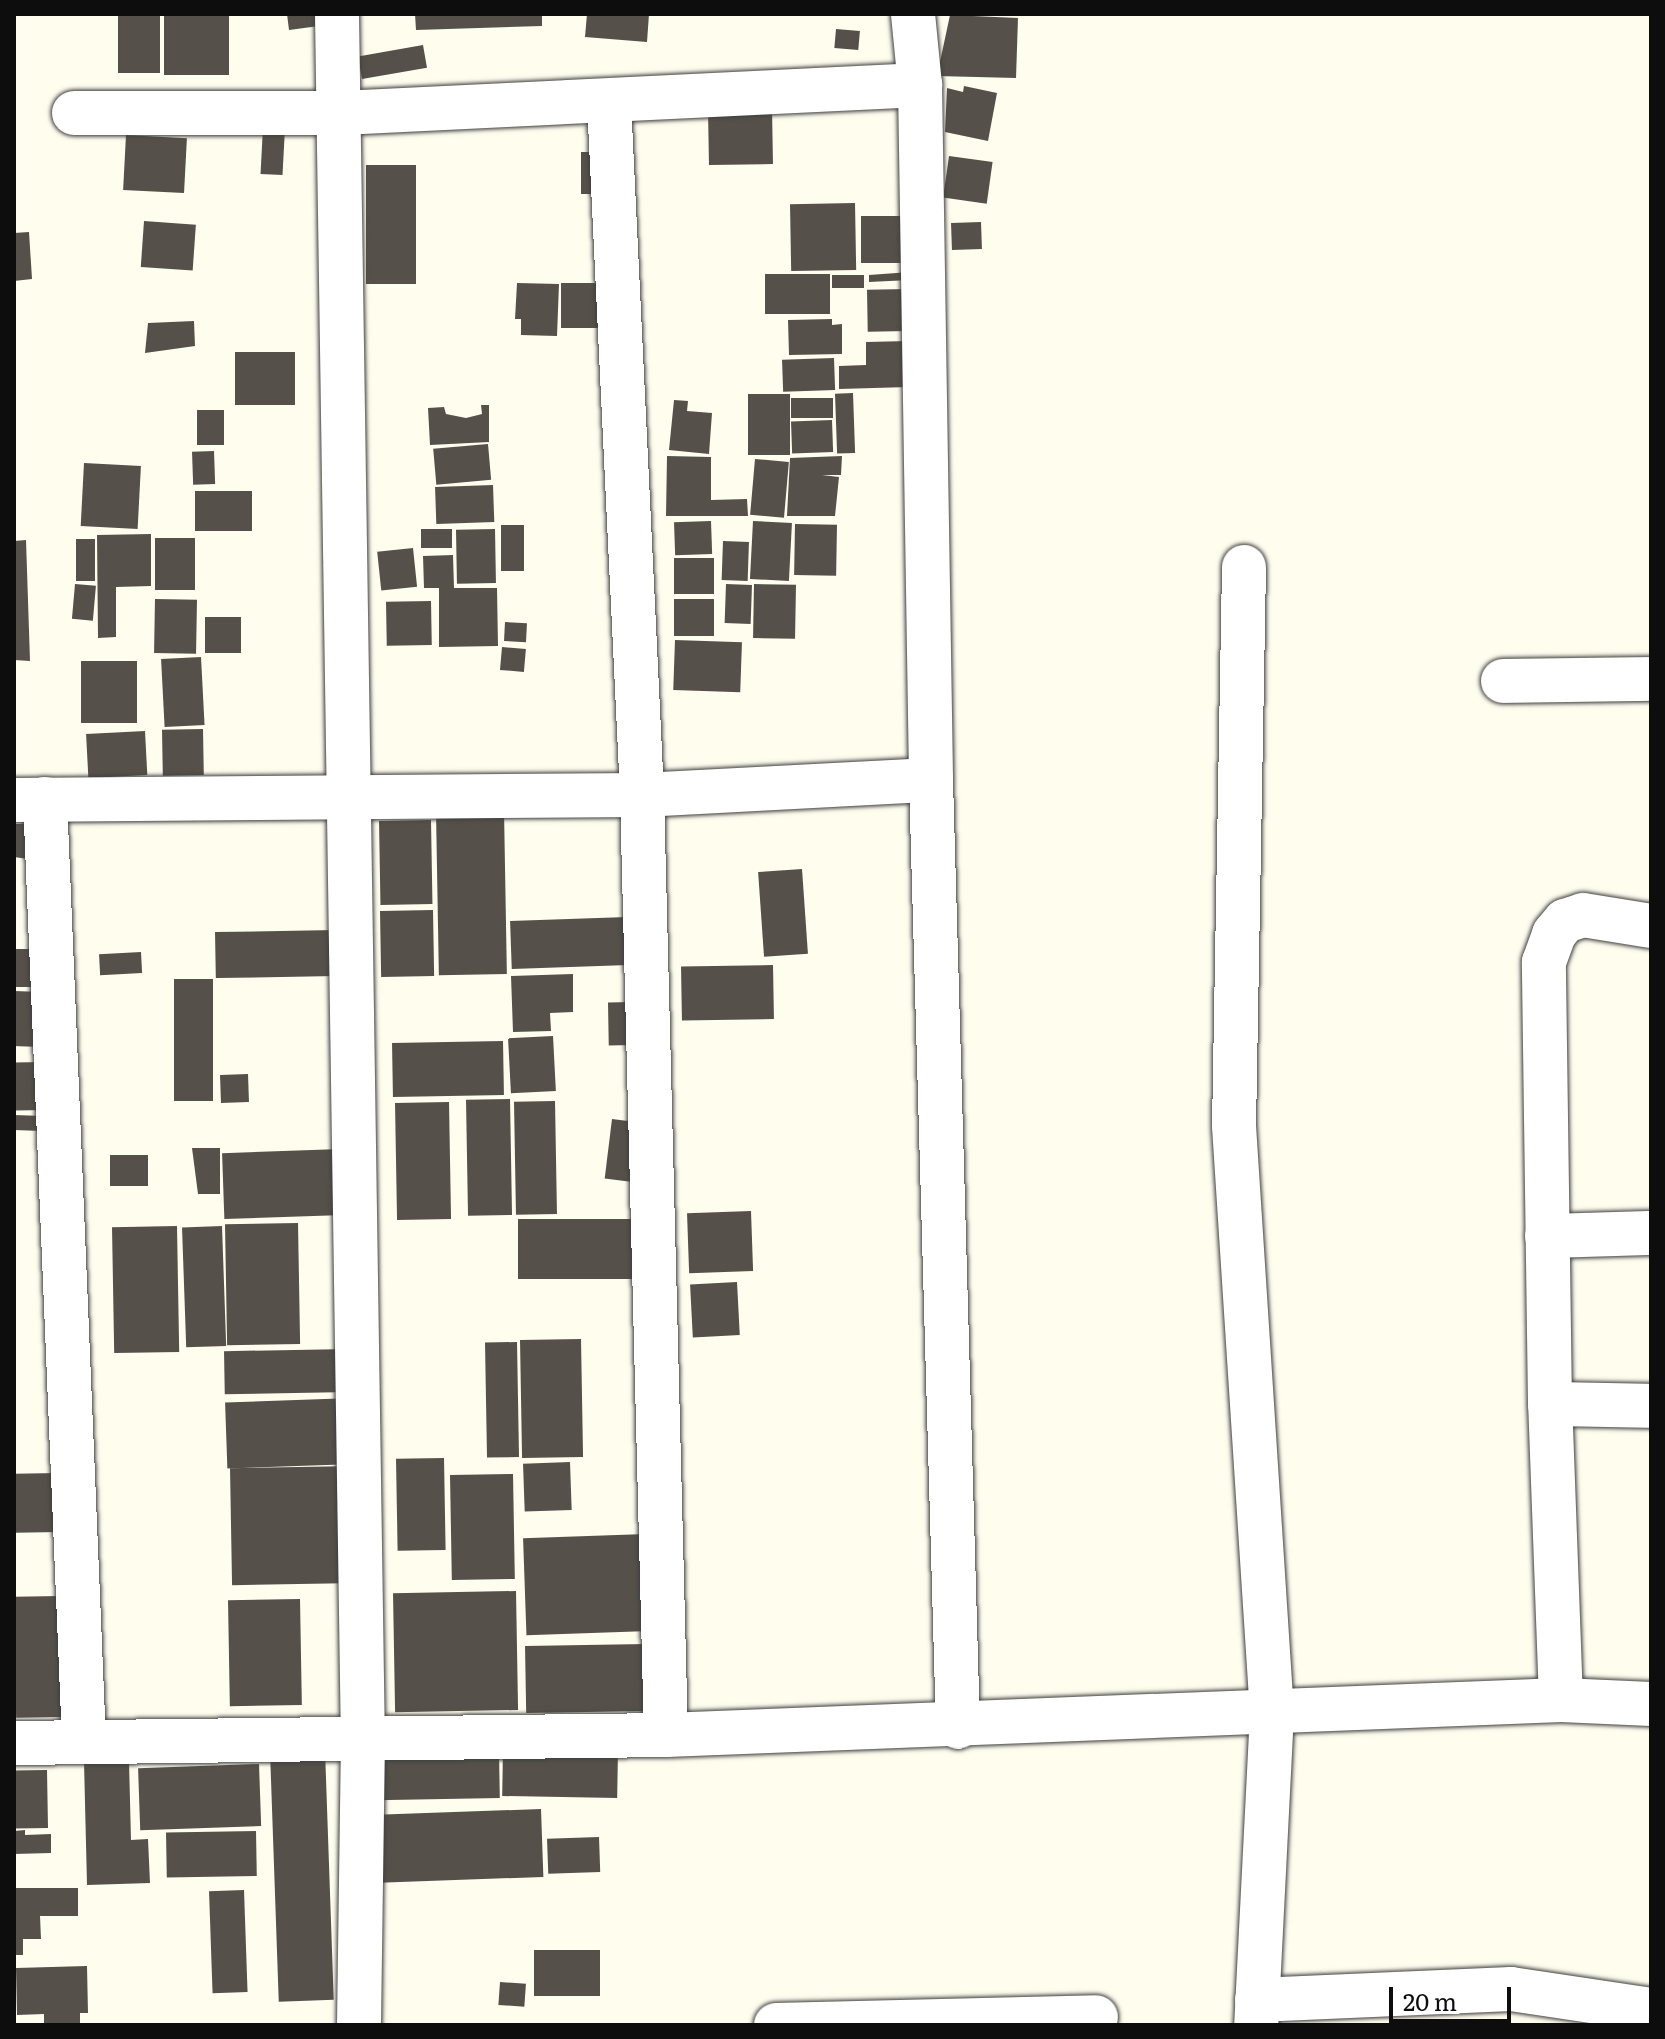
<!DOCTYPE html>
<style>
body{margin:0}
#map{position:relative;width:1665px;height:2039px;overflow:hidden;background:#fffdee;font-family:Literata,serif}
div>[style]{position:absolute}
[style*='--x']{left:calc(var(--x)*1px);top:calc(var(--y)*1px);width:calc(var(--w)*1px);rotate:calc(var(--a)*1deg)}
.building>*{inset:0;background:#56504a;transform-origin:0 0}
.roads{filter:drop-shadow(0 0 2px #404040) drop-shadow(0 0 2px #404040)}
.minor>*{height:44px;margin:-22px;padding:0 22px;transform-origin:22px;border-radius:22px;background:#fff}
span{translate:-50% -50%;white-space:nowrap;text-align:center;line-height:1.15;-webkit-text-stroke:8px #fff;paint-order:stroke}
.frame{position:absolute;inset:0;border:16px solid #0d0d0d;pointer-events:none}
.scale{position:absolute;left:1389px;top:1987px;width:122px;height:36px;box-sizing:border-box;border:4px solid #0d0d0d;border-top:0;padding-left:10px;font-size:24px;line-height:28px;white-space:nowrap;color:#0d0d0d;-webkit-text-stroke:6px #fff;paint-order:stroke}
</style>
<div id="map">
<div class="building">
<i style="left:118px;top:14px;width:42px;height:59px"></i>
<i style="left:164px;top:14px;width:65px;height:61px"></i>
<i style="clip-path:polygon(287px 14px,317px 14px,319px 26px,289px 30px)"></i>
<i style="clip-path:polygon(415px 14px,542px 14px,542px 26px,416px 30px)"></i>
<i style="clip-path:polygon(587px 14px,649px 14px,647px 42px,585px 37px)"></i>
<i style="clip-path:polygon(950px 15px,1018px 18px,1016px 78px,937px 76px)"></i>
<i style="left:836px;top:29px;width:24px;height:19px;rotate:5deg"></i>
<i style="left:423px;top:45px;width:23px;height:66px;rotate:80deg"></i>
<i style="clip-path:polygon(964px 86px,997px 93px,988px 141px,945px 132px,947px 88px,963px 92px)"></i>
<i style="left:772px;top:108px;width:56px;height:64px;rotate:89deg"></i>
<i style="left:263px;top:127px;width:22px;height:47px;rotate:3deg"></i>
<i style="left:126px;top:135px;width:61px;height:55px;rotate:3deg"></i>
<i style="left:581px;top:152px;width:29px;height:42px"></i>
<i style="left:949px;top:156px;width:44px;height:42px;rotate:8deg"></i>
<i style="left:366px;top:165px;width:50px;height:119px"></i>
<i style="left:855px;top:203px;width:67px;height:65px;rotate:89deg"></i>
<i style="left:912px;top:216px;width:47px;height:51px;rotate:90deg"></i>
<i style="left:144px;top:221px;width:52px;height:46px;rotate:4deg"></i>
<i style="left:981px;top:222px;width:27px;height:30px;rotate:88deg"></i>
<i style="clip-path:polygon(29px 232px,32px 279px,14px 281px,14px 233px)"></i>
<i style="clip-path:polygon(910px 272px,910px 280px,869px 282px,869px 275px)"></i>
<i style="left:830px;top:274px;width:40px;height:65px;rotate:90deg"></i>
<i style="left:864px;top:275px;width:13px;height:32px;rotate:90deg"></i>
<i style="clip-path:polygon(517px 283px,559px 284px,557px 336px,521px 335px,521px 319px,515px 319px)"></i>
<i style="left:605px;top:283px;width:45px;height:44px;rotate:90deg"></i>
<i style="left:908px;top:289px;width:42px;height:41px;rotate:89deg"></i>
<i style="clip-path:polygon(832px 319px,832px 325px,842px 324px,842px 354px,789px 355px,788px 320px)"></i>
<i style="clip-path:polygon(194px 321px,195px 346px,145px 353px,148px 323px)"></i>
<i style="clip-path:polygon(909px 341px,909px 387px,839px 389px,839px 366px,866px 365px,866px 342px)"></i>
<i style="left:235px;top:352px;width:60px;height:53px"></i>
<i style="left:834px;top:358px;width:32px;height:52px;rotate:88deg"></i>
<i style="left:853px;top:393px;width:60px;height:18px;rotate:88deg"></i>
<i style="left:748px;top:394px;width:42px;height:61px"></i>
<i style="left:833px;top:398px;width:20px;height:42px;rotate:90deg"></i>
<i style="clip-path:polygon(674px 400px,688px 401px,687px 411px,712px 413px,709px 454px,669px 450px)"></i>
<i style="clip-path:polygon(481px 405px,489px 405px,489px 442px,430px 445px,428px 408px,444px 407px,446px 414px,466px 418px,482px 414px)"></i>
<i style="left:197px;top:410px;width:27px;height:35px"></i>
<i style="left:832px;top:420px;width:32px;height:41px;rotate:88deg"></i>
<i style="left:488px;top:444px;width:36px;height:55px;rotate:85deg"></i>
<i style="left:214px;top:451px;width:33px;height:22px;rotate:88deg"></i>
<i style="clip-path:polygon(667px 456px,711px 457px,711px 500px,747px 499px,748px 516px,666px 516px)"></i>
<i style="clip-path:polygon(842px 456px,841px 475px,822px 475px,839px 477px,835px 516px,787px 516px,790px 458px)"></i>
<i style="left:755px;top:459px;width:34px;height:56px;rotate:5deg"></i>
<i style="left:84px;top:463px;width:57px;height:63px;rotate:3deg"></i>
<i style="left:493px;top:485px;width:37px;height:58px;rotate:88deg"></i>
<i style="left:195px;top:491px;width:57px;height:40px"></i>
<i style="left:711px;top:521px;width:33px;height:37px;rotate:88deg"></i>
<i style="left:753px;top:521px;width:39px;height:58px;rotate:3deg"></i>
<i style="left:795px;top:524px;width:42px;height:51px;rotate:1deg"></i>
<i style="left:501px;top:525px;width:23px;height:46px"></i>
<i style="left:421px;top:529px;width:31px;height:19px"></i>
<i style="left:495px;top:529px;width:54px;height:39px;rotate:89deg"></i>
<i style="clip-path:polygon(151px 534px,151px 586px,116px 587px,116px 637px,98px 638px,97px 535px)"></i>
<i style="left:155px;top:538px;width:40px;height:52px"></i>
<i style="left:76px;top:539px;width:19px;height:42px"></i>
<i style="clip-path:polygon(26px 540px,30px 661px,14px 660px,14px 541px)"></i>
<i style="left:723px;top:541px;width:26px;height:39px;rotate:2deg"></i>
<i style="left:413px;top:548px;width:39px;height:36px;rotate:84deg"></i>
<i style="clip-path:polygon(453px 555px,454px 588px,497px 588px,498px 646px,439px 647px,439px 588px,424px 588px,423px 556px)"></i>
<i style="left:714px;top:558px;width:36px;height:40px;rotate:90deg"></i>
<i style="left:75px;top:584px;width:21px;height:35px;rotate:5deg"></i>
<i style="left:726px;top:584px;width:26px;height:39px;rotate:2deg"></i>
<i style="left:754px;top:584px;width:42px;height:54px;rotate:1deg"></i>
<i style="left:155px;top:599px;width:42px;height:54px;rotate:1deg"></i>
<i style="left:714px;top:599px;width:37px;height:40px;rotate:90deg"></i>
<i style="left:431px;top:601px;width:44px;height:45px;rotate:89deg"></i>
<i style="left:241px;top:617px;width:36px;height:36px;rotate:90deg"></i>
<i style="left:505px;top:622px;width:22px;height:19px;rotate:3deg"></i>
<i style="left:675px;top:640px;width:67px;height:50px;rotate:2deg"></i>
<i style="left:502px;top:647px;width:24px;height:23px;rotate:5deg"></i>
<i style="left:201px;top:657px;width:68px;height:40px;rotate:87deg"></i>
<i style="left:81px;top:661px;width:56px;height:62px"></i>
<i style="left:203px;top:729px;width:46px;height:41px;rotate:89deg"></i>
<i style="left:145px;top:731px;width:44px;height:59px;rotate:87deg"></i>
<i style="left:504px;top:810px;width:164px;height:68px;rotate:89deg"></i>
<i style="left:431px;top:820px;width:84px;height:52px;rotate:89deg"></i>
<i style="clip-path:polygon(14px 824px,30px 824px,28px 859px,14px 857px)"></i>
<i style="left:802px;top:869px;width:85px;height:44px;rotate:86deg"></i>
<i style="left:433px;top:910px;width:66px;height:53px;rotate:89deg"></i>
<i style="left:627px;top:917px;width:48px;height:117px;rotate:88deg"></i>
<i style="left:335px;top:930px;width:46px;height:120px;rotate:89deg"></i>
<i style="left:14px;top:949px;width:17px;height:38px"></i>
<i style="left:141px;top:952px;width:21px;height:42px;rotate:87deg"></i>
<i style="left:773px;top:965px;width:54px;height:92px;rotate:89deg"></i>
<i style="clip-path:polygon(573px 974px,573px 1012px,550px 1013px,551px 1031px,513px 1032px,511px 976px)"></i>
<i style="left:174px;top:979px;width:39px;height:122px"></i>
<i style="left:14px;top:991px;width:29px;height:55px;rotate:2deg"></i>
<i style="left:632px;top:1002px;width:43px;height:24px;rotate:89deg"></i>
<i style="left:553px;top:1036px;width:55px;height:45px;rotate:87deg"></i>
<i style="left:503px;top:1041px;width:54px;height:111px;rotate:89deg"></i>
<i style="left:45px;top:1062px;width:48px;height:31px;rotate:89deg"></i>
<i style="left:248px;top:1074px;width:28px;height:28px;rotate:88deg"></i>
<i style="left:510px;top:1099px;width:116px;height:44px;rotate:89deg"></i>
<i style="left:555px;top:1101px;width:113px;height:41px;rotate:89deg"></i>
<i style="left:449px;top:1102px;width:117px;height:54px;rotate:89deg"></i>
<i style="left:14px;top:1115px;width:29px;height:15px;rotate:2deg"></i>
<i style="left:612px;top:1119px;width:26px;height:60px;rotate:7deg"></i>
<i style="clip-path:polygon(192px 1148px,220px 1148px,220px 1194px,198px 1194px)"></i>
<i style="left:341px;top:1149px;width:66px;height:119px;rotate:88deg"></i>
<i style="left:110px;top:1155px;width:38px;height:31px"></i>
<i style="left:751px;top:1211px;width:60px;height:64px;rotate:88deg"></i>
<i style="left:518px;top:1219px;width:121px;height:60px"></i>
<i style="left:298px;top:1223px;width:121px;height:73px;rotate:89deg"></i>
<i style="left:177px;top:1226px;width:126px;height:65px;rotate:89deg"></i>
<i style="left:222px;top:1226px;width:120px;height:40px;rotate:88deg"></i>
<i style="left:737px;top:1282px;width:53px;height:47px;rotate:87deg"></i>
<i style="left:581px;top:1339px;width:118px;height:61px;rotate:89deg"></i>
<i style="left:517px;top:1342px;width:115px;height:32px;rotate:89deg"></i>
<i style="left:349px;top:1349px;width:43px;height:125px;rotate:89deg"></i>
<i style="left:353px;top:1398px;width:66px;height:128px;rotate:88deg"></i>
<i style="left:444px;top:1458px;width:92px;height:48px;rotate:89deg"></i>
<i style="left:570px;top:1462px;width:48px;height:47px;rotate:88deg"></i>
<i style="left:356px;top:1466px;width:117px;height:126px;rotate:89deg"></i>
<i style="left:59px;top:1473px;width:59px;height:45px;rotate:89deg"></i>
<i style="left:513px;top:1474px;width:105px;height:63px;rotate:89deg"></i>
<i style="left:646px;top:1534px;width:97px;height:123px;rotate:88deg"></i>
<i style="left:516px;top:1591px;width:119px;height:123px;rotate:89deg"></i>
<i style="left:60px;top:1596px;width:121px;height:46px;rotate:89deg"></i>
<i style="left:300px;top:1599px;width:106px;height:72px;rotate:89deg"></i>
<i style="left:646px;top:1644px;width:67px;height:121px;rotate:89deg"></i>
<i style="left:503px;top:1749px;width:115px;height:47px;rotate:1deg"></i>
<i style="left:325px;top:1750px;width:250px;height:55px;rotate:88deg"></i>
<i style="left:499px;top:1752px;width:46px;height:125px;rotate:89deg"></i>
<i style="clip-path:polygon(129px 1761px,131px 1840px,148px 1839px,150px 1883px,87px 1885px,84px 1762px)"></i>
<i style="left:259px;top:1764px;width:62px;height:121px;rotate:88deg"></i>
<i style="left:47px;top:1770px;width:58px;height:33px;rotate:89deg"></i>
<i style="left:541px;top:1809px;width:68px;height:164px;rotate:88deg"></i>
<i style="clip-path:polygon(25px 1830px,25px 1835px,51px 1834px,51px 1853px,14px 1854px,14px 1831px)"></i>
<i style="left:256px;top:1831px;width:45px;height:90px;rotate:89deg"></i>
<i style="left:599px;top:1837px;width:35px;height:52px;rotate:88deg"></i>
<i style="clip-path:polygon(14px 1888px,78px 1888px,78px 1916px,40px 1916px,41px 1939px,23px 1939px,23px 1955px,14px 1955px)"></i>
<i style="left:244px;top:1890px;width:102px;height:35px;rotate:88deg"></i>
<i style="left:534px;top:1950px;width:66px;height:46px"></i>
<i style="clip-path:polygon(87px 1966px,88px 2013px,80px 2013px,80px 2025px,44px 2025px,44px 2014px,17px 2015px,16px 1968px)"></i>
<i style="left:500px;top:1982px;width:26px;height:23px;rotate:4deg"></i>
</div>
<div class="roads">
<div class="minor">
<i style="--x:337;--y:14;--w:1724;--a:89.14"></i>
<i style="--x:363;--y:1738;--w:287;--a:90.8"></i>
<i style="--x:913;--y:14;--w:71;--a:84.4"></i>
<i style="--x:920;--y:85;--w:695;--a:89.09"></i>
<i style="--x:931;--y:780;--w:947;--a:88.37"></i>
<i style="--x:609;--y:102;--w:694;--a:87.27"></i>
<i style="--x:642;--y:795;--w:940;--a:88.54"></i>
<i style="--x:74;--y:113;--w:267;--a:0"></i>
<i style="--x:341;--y:113;--w:580;--a:-2.77"></i>
<i style="--x:1244;--y:567;--w:559;--a:91.02"></i>
<i style="--x:1234;--y:1126;--w:588;--a:86.3"></i>
<i style="--x:1272;--y:1713;--w:312;--a:92.9"></i>
<i style="--x:1503;--y:681;--w:148;--a:-0.8"></i>
<i style="--x:45;--y:799;--w:942;--a:87.63"></i>
<i style="--x:14;--y:800;--w:628;--a:-0.46"></i>
<i style="--x:642;--y:795;--w:289;--a:-3"></i>
<i style="--x:1547;--y:1236;--w:104;--a:-1.7"></i>
<i style="--x:1550;--y:1404;--w:101;--a:1.1"></i>
<i style="--x:1561;--y:1700;--w:296;--a:-92.1"></i>
<i style="--x:1550;--y:1404;--w:442;--a:-90.8"></i>
<i style="--x:1544;--y:962;--w:30;--a:-70"></i>
<i style="--x:1554;--y:934;--w:17;--a:-50"></i>
<i style="--x:1565;--y:921;--w:19;--a:-18"></i>
<i style="--x:1583;--y:915;--w:69;--a:9.2"></i>
<i style="--x:14;--y:1743;--w:652;--a:-0.7"></i>
<i style="--x:666;--y:1735;--w:896;--a:-2.24"></i>
<i style="--x:1561;--y:1700;--w:90;--a:2.5"></i>
<i style="--x:1257;--y:2000;--w:254;--a:-2.5"></i>
<i style="--x:1511;--y:1989;--w:142;--a:8.5"></i>
<i style="--x:776;--y:2025;--w:320;--a:-1.4"></i>
</div>
</div>
<div class="frame"></div>
<div class="scale">20 m</div>
</div>
